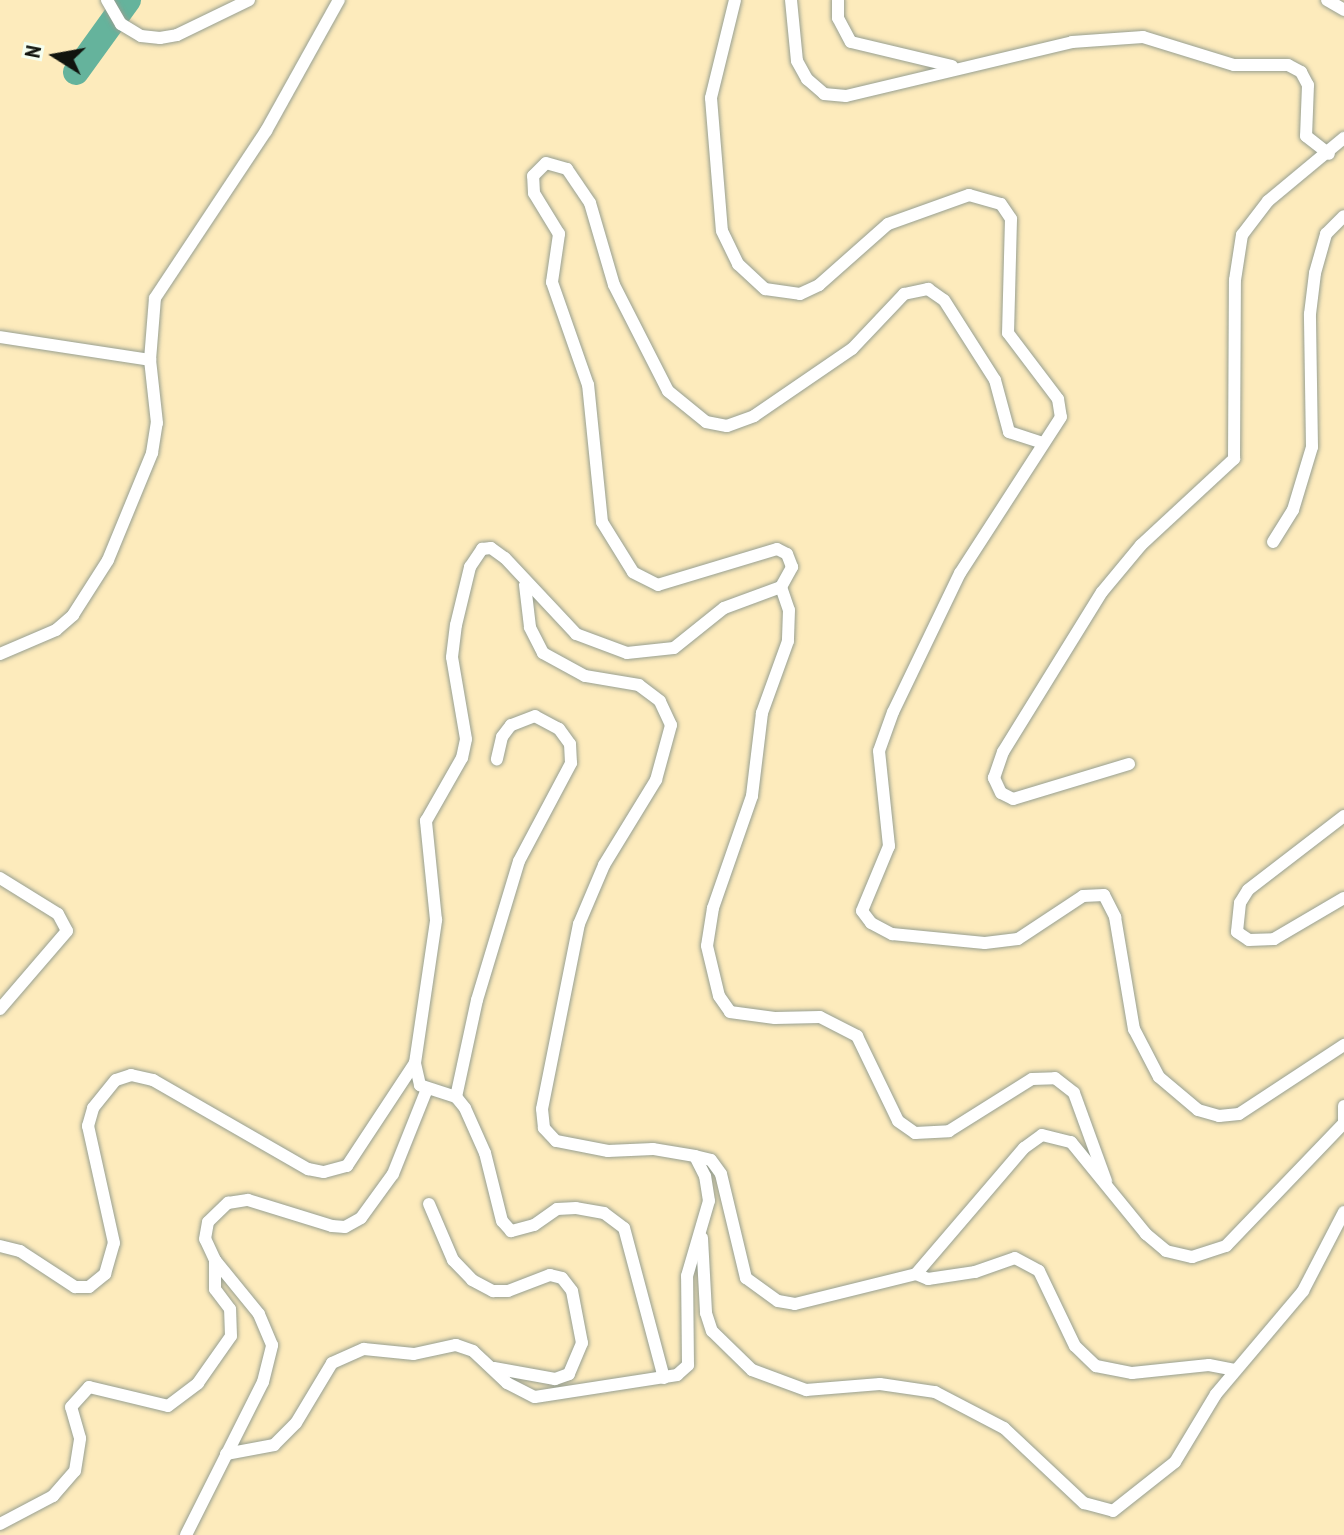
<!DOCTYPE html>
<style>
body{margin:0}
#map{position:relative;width:1344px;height:1535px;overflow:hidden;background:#f5feef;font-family:"PT Sans Narrow",sans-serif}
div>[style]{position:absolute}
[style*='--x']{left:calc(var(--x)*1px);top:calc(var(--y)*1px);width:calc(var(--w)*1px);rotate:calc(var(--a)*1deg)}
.green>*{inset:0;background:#fdebbc;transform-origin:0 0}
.river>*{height:26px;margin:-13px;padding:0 13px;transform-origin:13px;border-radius:13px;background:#65b39c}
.roads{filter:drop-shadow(0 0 2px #979f91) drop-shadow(0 0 2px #979f91)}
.street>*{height:12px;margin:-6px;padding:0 6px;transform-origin:6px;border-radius:6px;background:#fff}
span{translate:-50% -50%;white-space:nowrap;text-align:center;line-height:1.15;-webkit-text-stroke:7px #f5feef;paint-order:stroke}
.north{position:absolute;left:16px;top:16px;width:80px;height:80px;-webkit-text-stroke:6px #f5feef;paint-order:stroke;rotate:281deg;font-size:22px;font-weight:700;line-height:32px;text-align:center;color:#11140e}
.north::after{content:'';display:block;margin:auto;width:28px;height:36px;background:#11140e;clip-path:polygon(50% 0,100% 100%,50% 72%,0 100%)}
</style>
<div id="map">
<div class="green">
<i style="left:0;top:0;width:1344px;height:1535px"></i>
</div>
<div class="river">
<i style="--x:76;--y:72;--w:89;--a:-54.2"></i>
</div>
<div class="roads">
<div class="street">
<i style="--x:107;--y:0;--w:28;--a:60"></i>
<i style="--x:121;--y:24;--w:23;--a:31"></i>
<i style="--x:141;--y:36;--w:19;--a:6"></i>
<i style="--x:160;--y:38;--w:17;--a:-10"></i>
<i style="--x:177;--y:35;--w:80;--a:-25.9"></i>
<i style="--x:735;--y:0;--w:101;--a:103.8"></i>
<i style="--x:711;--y:98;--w:133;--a:85.3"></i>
<i style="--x:722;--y:231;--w:37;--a:64"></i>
<i style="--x:738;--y:264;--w:37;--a:43"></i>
<i style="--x:765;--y:289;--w:35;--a:8"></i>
<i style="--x:800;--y:294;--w:21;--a:-25"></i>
<i style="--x:819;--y:285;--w:92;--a:-41.5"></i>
<i style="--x:888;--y:224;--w:86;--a:-19.7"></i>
<i style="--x:969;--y:195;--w:33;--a:16"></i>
<i style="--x:1001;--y:204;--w:18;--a:56"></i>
<i style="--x:1011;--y:219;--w:114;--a:91.5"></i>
<i style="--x:1008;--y:333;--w:83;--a:52.9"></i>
<i style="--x:1058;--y:399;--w:18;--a:81"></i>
<i style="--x:1061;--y:417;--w:186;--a:122.9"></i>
<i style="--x:960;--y:573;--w:154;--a:115.7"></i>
<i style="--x:893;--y:712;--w:41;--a:109.7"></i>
<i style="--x:879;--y:751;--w:96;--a:84"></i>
<i style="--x:889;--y:846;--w:70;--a:112.6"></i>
<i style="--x:862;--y:911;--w:15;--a:53"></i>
<i style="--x:871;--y:923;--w:24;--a:28"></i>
<i style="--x:892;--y:934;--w:93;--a:5.5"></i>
<i style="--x:985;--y:943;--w:33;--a:-7"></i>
<i style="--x:1018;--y:939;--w:78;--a:-33.5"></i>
<i style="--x:1083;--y:896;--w:21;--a:-3"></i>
<i style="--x:1104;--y:895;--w:25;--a:63"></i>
<i style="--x:1115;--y:917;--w:114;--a:80.4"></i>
<i style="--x:1134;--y:1029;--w:54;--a:62.5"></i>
<i style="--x:1159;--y:1077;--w:51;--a:40.2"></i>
<i style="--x:1198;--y:1110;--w:22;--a:16"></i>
<i style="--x:1219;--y:1116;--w:20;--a:-6"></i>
<i style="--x:1239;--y:1114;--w:126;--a:-33.3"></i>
<i style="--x:791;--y:0;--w:61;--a:84.4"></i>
<i style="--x:797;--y:61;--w:21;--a:61"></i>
<i style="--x:807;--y:79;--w:23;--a:41"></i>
<i style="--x:824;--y:94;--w:22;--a:5"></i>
<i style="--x:846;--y:96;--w:232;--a:-13.4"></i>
<i style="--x:1072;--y:42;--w:71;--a:-4"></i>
<i style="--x:1143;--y:37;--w:95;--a:17.1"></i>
<i style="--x:1234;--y:65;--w:54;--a:0"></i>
<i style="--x:1288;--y:65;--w:15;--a:28"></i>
<i style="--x:1301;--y:72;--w:15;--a:62"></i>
<i style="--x:1308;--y:85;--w:51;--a:92.2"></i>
<i style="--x:1306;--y:136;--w:29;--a:38"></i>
<i style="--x:838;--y:0;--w:18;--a:90"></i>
<i style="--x:838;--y:18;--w:27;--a:62"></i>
<i style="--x:851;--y:42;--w:104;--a:13.4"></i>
<i style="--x:1327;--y:0;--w:20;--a:30"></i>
<i style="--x:0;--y:337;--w:152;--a:8.7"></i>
<i style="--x:1273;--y:542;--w:38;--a:-58"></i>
<i style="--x:1293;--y:510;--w:66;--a:-73.2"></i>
<i style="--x:1312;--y:447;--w:133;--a:-90.9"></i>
<i style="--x:1310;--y:314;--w:41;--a:-83"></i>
<i style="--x:1315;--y:273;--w:41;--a:-74.2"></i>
<i style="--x:1326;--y:234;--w:25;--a:-45"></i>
<i style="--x:781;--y:587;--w:24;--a:71"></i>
<i style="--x:789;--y:610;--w:31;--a:92"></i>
<i style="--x:788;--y:641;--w:77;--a:109.9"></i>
<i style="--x:762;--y:713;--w:84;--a:96.9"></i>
<i style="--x:752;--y:796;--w:119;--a:109.2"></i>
<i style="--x:713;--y:908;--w:38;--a:99"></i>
<i style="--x:707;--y:946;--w:51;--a:76.5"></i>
<i style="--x:719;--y:996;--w:19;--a:55"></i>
<i style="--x:730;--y:1012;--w:45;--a:7.6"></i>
<i style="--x:775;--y:1018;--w:45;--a:-1.3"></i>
<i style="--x:820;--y:1017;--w:42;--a:27.2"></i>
<i style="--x:857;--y:1036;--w:94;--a:64.2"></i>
<i style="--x:898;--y:1121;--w:21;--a:35"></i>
<i style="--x:915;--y:1133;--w:34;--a:-3"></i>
<i style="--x:949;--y:1131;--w:98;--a:-32.1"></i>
<i style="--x:1032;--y:1079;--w:23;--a:-2"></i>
<i style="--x:1055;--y:1078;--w:24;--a:38"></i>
<i style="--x:1074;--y:1093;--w:94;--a:70"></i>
<i style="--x:0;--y:654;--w:61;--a:-23.2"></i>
<i style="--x:56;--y:630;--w:23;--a:-41"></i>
<i style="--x:73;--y:615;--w:65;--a:-57.5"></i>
<i style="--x:108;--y:560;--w:116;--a:-67.6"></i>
<i style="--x:152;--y:453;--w:30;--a:-81"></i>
<i style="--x:157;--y:423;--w:63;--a:-96.3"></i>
<i style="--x:150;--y:360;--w:62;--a:-85.4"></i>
<i style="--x:155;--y:298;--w:201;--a:-56.4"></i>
<i style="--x:266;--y:131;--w:150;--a:-60.9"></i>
<i style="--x:1129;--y:764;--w:121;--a:163.2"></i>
<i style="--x:1013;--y:799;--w:13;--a:-153"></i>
<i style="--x:1001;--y:793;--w:17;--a:-115"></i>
<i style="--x:994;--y:778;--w:28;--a:-71"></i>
<i style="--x:1003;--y:752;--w:188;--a:-58.3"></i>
<i style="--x:1102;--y:592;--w:61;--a:-50.3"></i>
<i style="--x:1141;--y:545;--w:127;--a:-42.8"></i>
<i style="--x:1234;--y:459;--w:179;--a:-89.7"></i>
<i style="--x:1235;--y:280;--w:46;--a:-81.2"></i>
<i style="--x:1242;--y:235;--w:43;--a:-52.6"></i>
<i style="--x:1268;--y:201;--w:99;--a:-39.7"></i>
<i style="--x:1344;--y:816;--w:121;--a:142.4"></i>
<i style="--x:1248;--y:890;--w:15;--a:122"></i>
<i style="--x:1240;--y:903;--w:29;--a:96"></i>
<i style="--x:1237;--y:932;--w:14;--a:34"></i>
<i style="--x:1249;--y:940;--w:25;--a:-2"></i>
<i style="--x:1274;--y:939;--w:81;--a:-30.4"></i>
<i style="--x:0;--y:878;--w:68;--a:31.8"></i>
<i style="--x:58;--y:914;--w:19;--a:62"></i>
<i style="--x:67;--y:931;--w:103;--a:130.7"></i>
<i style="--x:456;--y:1097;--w:99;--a:-77.8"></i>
<i style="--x:477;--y:1000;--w:145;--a:-73.2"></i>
<i style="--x:519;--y:861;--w:111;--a:-62"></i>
<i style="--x:571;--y:763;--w:19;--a:-93"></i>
<i style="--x:570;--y:744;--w:19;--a:-126"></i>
<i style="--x:559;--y:729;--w:27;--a:-152"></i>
<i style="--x:535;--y:716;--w:26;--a:159"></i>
<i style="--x:511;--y:725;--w:15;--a:127"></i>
<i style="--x:502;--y:737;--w:23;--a:103"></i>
<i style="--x:1344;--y:1123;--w:17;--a:-90"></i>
<i style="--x:695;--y:1156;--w:16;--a:14"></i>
<i style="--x:711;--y:1160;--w:17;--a:54"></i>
<i style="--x:721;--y:1174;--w:107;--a:76.5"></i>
<i style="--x:746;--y:1278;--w:39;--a:36"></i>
<i style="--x:778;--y:1301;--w:17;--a:10"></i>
<i style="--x:795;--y:1304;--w:125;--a:-13.9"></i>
<i style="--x:916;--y:1274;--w:166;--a:-49.4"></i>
<i style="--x:1024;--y:1148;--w:22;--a:-36"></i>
<i style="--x:1042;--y:1135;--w:30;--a:14"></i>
<i style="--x:1071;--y:1142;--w:119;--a:50.8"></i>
<i style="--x:1146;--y:1234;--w:26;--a:40"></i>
<i style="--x:1166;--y:1251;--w:27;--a:13"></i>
<i style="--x:1192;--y:1257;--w:36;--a:-18"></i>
<i style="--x:1226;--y:1246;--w:170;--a:-46.2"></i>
<i style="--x:429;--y:1204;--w:61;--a:66.8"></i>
<i style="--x:453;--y:1260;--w:28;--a:46"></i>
<i style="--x:472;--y:1280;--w:24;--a:28"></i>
<i style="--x:493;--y:1291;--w:15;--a:0"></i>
<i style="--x:508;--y:1291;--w:45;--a:-20.9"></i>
<i style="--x:550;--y:1275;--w:12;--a:14"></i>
<i style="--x:562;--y:1278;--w:16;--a:52"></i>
<i style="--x:572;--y:1291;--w:53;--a:79.1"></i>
<i style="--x:582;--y:1343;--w:34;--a:113"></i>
<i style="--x:569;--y:1374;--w:15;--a:160"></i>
<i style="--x:555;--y:1379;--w:62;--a:-169.8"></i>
<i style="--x:702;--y:1238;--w:75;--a:86.9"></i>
<i style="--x:706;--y:1313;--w:19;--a:72"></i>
<i style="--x:712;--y:1331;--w:56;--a:44.3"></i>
<i style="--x:752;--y:1370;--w:58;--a:20.3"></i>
<i style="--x:806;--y:1390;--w:74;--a:-4.6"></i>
<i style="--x:880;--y:1384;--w:56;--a:8.3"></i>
<i style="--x:935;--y:1392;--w:78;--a:27.6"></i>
<i style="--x:1004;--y:1428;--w:110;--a:43.2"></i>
<i style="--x:1084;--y:1503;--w:30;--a:15"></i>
<i style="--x:1113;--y:1511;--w:79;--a:-38.3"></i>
<i style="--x:1175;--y:1462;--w:79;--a:-58.9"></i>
<i style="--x:1216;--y:1394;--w:135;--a:-49.8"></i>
<i style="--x:1303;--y:1291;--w:89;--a:-62.6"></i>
<i style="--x:0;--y:1246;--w:21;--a:14"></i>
<i style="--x:20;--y:1251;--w:66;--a:33.2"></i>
<i style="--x:75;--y:1287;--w:14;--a:0"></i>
<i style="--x:89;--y:1287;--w:21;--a:-39"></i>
<i style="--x:105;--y:1274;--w:32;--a:-74"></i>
<i style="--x:114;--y:1243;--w:120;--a:-102.5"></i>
<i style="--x:88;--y:1126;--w:19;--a:-74"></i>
<i style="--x:93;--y:1108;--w:36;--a:-51"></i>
<i style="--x:116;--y:1080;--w:16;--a:-18"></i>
<i style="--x:131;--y:1075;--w:23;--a:13"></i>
<i style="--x:153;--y:1080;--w:179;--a:29.9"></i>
<i style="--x:308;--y:1169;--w:16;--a:11"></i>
<i style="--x:324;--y:1172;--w:24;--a:-15"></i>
<i style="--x:347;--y:1166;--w:123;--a:-56.6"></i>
<i style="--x:916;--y:1274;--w:13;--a:23"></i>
<i style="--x:928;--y:1279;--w:48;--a:-8.5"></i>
<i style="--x:975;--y:1272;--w:42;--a:-19.3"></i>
<i style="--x:1015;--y:1258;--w:27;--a:28"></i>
<i style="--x:1039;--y:1271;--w:83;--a:64.4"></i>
<i style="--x:1075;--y:1346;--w:29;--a:44"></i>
<i style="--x:1096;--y:1366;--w:37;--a:11"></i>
<i style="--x:1132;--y:1373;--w:77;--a:-5.9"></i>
<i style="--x:1209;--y:1365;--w:26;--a:11"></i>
<i style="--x:664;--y:1378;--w:155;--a:-104.9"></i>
<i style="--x:624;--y:1228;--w:25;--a:-143"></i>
<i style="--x:604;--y:1213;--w:28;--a:-170"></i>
<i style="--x:576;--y:1208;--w:19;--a:177"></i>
<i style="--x:557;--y:1209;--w:28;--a:145"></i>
<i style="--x:534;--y:1225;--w:24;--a:165"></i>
<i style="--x:511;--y:1231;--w:13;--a:-132"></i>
<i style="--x:502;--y:1221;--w:70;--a:-104"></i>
<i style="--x:485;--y:1153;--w:49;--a:-114"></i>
<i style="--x:465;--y:1108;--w:14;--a:-129"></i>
<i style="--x:456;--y:1097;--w:38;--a:-162"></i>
<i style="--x:420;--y:1085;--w:23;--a:-103"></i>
<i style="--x:415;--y:1063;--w:145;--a:-81.6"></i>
<i style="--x:436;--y:920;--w:100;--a:-95.8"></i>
<i style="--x:426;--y:821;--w:73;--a:-60.3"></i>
<i style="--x:462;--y:758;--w:19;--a:-78"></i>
<i style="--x:466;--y:739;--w:83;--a:-99.7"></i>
<i style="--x:452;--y:657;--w:32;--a:-83"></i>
<i style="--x:456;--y:625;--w:60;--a:-76.4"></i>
<i style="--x:470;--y:567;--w:22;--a:-56"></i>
<i style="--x:482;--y:549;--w:9;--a:-6"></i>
<i style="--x:491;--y:548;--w:17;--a:36"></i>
<i style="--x:505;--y:558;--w:104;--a:46.9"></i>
<i style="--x:576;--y:634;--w:54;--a:20.4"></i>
<i style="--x:627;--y:653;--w:47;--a:-6.1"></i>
<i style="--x:674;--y:648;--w:64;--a:-38.7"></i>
<i style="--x:724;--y:608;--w:61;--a:-20.2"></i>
<i style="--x:781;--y:587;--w:23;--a:-61"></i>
<i style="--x:792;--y:567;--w:14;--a:-111"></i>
<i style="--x:787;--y:554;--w:11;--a:-153"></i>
<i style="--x:777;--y:549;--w:124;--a:163.2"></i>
<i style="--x:658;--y:585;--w:28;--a:-153"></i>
<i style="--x:633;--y:572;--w:59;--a:-121.8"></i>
<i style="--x:602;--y:522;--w:138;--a:-95.8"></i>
<i style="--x:588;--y:385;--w:109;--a:-109.3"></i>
<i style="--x:552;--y:282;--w:49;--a:-81.7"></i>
<i style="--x:559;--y:234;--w:48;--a:-121.4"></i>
<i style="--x:534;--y:193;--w:17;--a:-93"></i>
<i style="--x:533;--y:176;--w:18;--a:-45"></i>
<i style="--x:546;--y:163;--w:22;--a:16"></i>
<i style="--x:567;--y:169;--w:41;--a:55.9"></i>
<i style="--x:590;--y:203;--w:85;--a:73.7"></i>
<i style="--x:614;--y:285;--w:119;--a:63"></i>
<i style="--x:668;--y:391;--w:49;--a:39.2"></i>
<i style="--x:706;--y:422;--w:21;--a:11"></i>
<i style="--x:727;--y:426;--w:29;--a:-20"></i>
<i style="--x:754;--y:416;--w:119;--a:-34.4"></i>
<i style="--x:852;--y:349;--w:76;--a:-46.6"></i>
<i style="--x:904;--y:294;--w:25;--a:-12"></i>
<i style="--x:928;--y:289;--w:19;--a:35"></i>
<i style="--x:944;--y:300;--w:95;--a:57.5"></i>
<i style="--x:995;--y:380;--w:54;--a:74.9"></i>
<i style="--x:1009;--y:432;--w:36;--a:18"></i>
<i style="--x:226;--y:1454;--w:49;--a:-10.6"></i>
<i style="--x:274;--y:1445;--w:31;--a:-45"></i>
<i style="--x:296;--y:1423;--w:70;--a:-59"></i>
<i style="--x:332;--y:1363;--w:35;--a:-24"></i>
<i style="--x:364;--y:1349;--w:50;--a:5.7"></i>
<i style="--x:414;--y:1354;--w:43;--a:-12.1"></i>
<i style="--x:456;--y:1345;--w:18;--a:19"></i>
<i style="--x:473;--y:1351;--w:47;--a:43.3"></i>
<i style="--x:507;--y:1383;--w:31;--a:27"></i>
<i style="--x:535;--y:1397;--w:144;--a:-8.8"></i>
<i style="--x:677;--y:1375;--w:15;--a:-42"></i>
<i style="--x:688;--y:1365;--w:89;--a:-90.6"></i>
<i style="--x:687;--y:1276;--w:78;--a:-73.7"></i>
<i style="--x:709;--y:1201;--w:25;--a:-99"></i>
<i style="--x:705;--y:1176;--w:22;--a:-117"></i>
<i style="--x:695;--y:1156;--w:43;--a:-170.5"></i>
<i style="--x:653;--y:1149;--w:45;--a:177.5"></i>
<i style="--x:608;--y:1151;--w:53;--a:-169.1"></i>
<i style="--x:556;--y:1141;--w:18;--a:-133"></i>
<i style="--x:544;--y:1128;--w:19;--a:-96"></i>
<i style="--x:542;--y:1109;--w:189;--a:-78.7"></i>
<i style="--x:579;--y:924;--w:64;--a:-67"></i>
<i style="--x:604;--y:865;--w:100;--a:-58.5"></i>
<i style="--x:656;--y:780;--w:57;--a:-74.7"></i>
<i style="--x:671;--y:725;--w:26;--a:-115"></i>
<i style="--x:660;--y:701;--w:26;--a:-143"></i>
<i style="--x:639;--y:685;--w:55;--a:-170.5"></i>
<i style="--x:585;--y:676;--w:48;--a:-151.3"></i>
<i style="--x:543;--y:653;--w:29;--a:-117"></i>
<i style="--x:530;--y:627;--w:42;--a:-96.8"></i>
<i style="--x:0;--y:1524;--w:60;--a:-27.8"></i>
<i style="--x:53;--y:1496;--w:33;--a:-49"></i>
<i style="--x:75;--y:1471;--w:33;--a:-81"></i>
<i style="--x:80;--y:1438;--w:32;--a:-106"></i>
<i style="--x:71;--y:1407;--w:27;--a:-48"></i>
<i style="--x:89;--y:1387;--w:81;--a:13.5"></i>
<i style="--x:168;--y:1406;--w:38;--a:-37"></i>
<i style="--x:198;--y:1383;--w:57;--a:-54.9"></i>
<i style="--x:231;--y:1336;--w:27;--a:-92"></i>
<i style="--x:230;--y:1309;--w:25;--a:-127"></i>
<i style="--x:215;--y:1289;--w:29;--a:-90"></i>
<i style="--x:186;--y:1535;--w:171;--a:-63.3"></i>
<i style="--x:263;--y:1382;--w:38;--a:-76"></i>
<i style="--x:272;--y:1345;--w:34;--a:-113"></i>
<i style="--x:259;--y:1314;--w:70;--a:-129.2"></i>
<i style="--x:215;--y:1260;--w:23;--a:-115"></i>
<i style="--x:205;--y:1239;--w:17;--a:-80"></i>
<i style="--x:208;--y:1222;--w:28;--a:-44"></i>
<i style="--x:228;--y:1203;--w:20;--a:-9"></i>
<i style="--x:248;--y:1200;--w:88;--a:17.2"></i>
<i style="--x:332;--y:1226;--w:13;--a:4"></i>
<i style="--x:345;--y:1227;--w:18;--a:-29"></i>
<i style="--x:361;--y:1218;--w:54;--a:-54"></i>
<i style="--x:393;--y:1174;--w:92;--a:-68.2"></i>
</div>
</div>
<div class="north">N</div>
</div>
